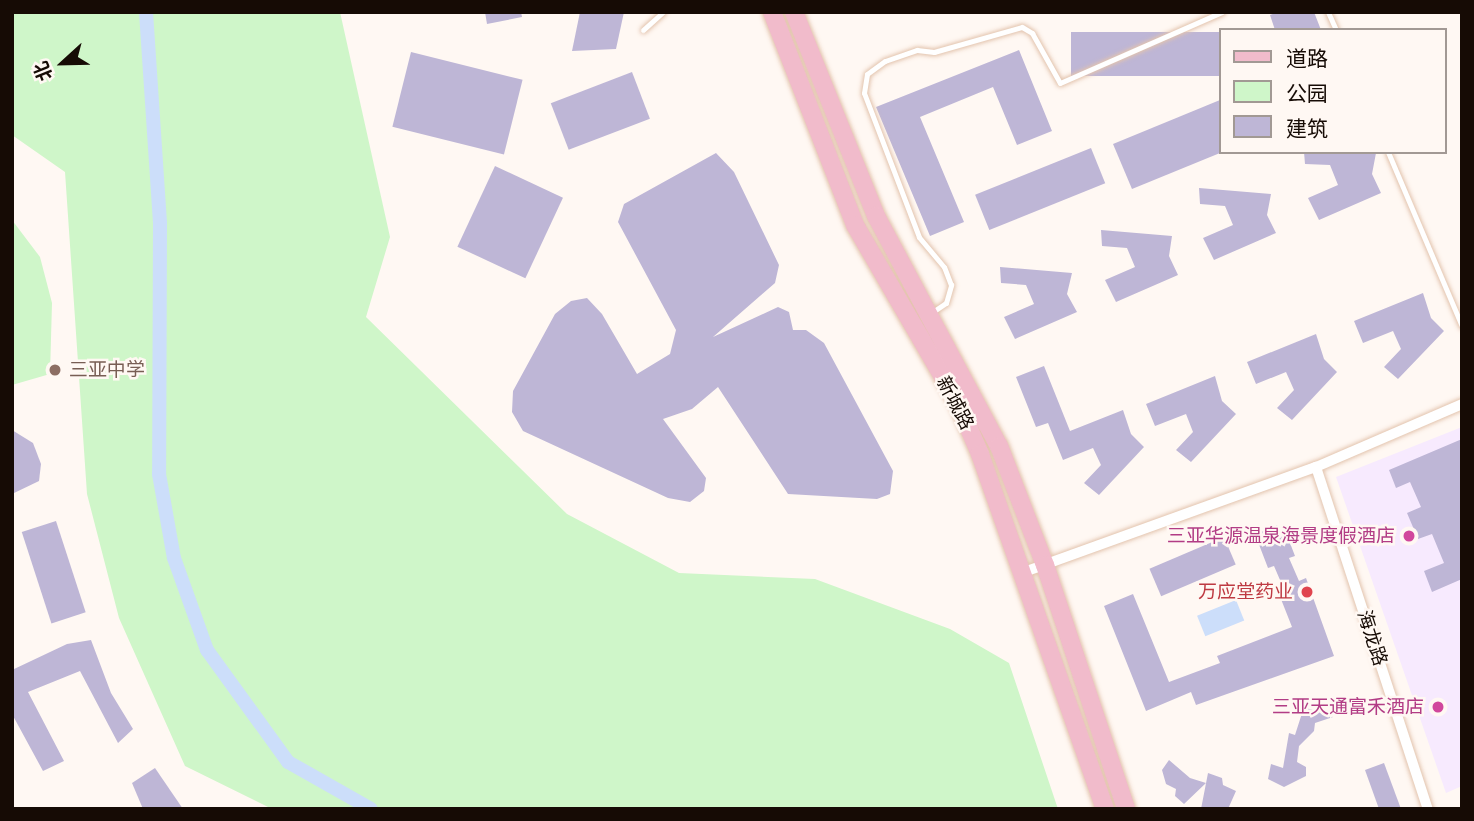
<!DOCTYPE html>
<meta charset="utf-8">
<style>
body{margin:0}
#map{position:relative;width:1474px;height:821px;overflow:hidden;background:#fff8f3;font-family:"Fira Sans Condensed","Noto Sans SC",sans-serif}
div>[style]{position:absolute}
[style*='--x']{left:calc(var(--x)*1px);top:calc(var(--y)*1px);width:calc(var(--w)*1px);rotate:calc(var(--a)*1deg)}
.commercial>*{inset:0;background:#f7eafe}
.green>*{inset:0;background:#cff6c9}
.water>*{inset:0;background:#ccdefa;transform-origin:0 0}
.canal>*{height:14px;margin:-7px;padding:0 7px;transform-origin:7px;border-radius:7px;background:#ccdefa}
.building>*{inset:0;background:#beb6d6;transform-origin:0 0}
.roads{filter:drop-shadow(0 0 2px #e3c4ae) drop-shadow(0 0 2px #e3c4ae)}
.lane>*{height:5px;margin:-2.5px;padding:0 2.5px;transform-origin:2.5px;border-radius:2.5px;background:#fff}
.street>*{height:10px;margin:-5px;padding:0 5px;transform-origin:5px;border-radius:5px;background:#fff}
.primary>*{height:18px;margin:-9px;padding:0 9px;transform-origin:9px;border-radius:9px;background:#f1bbcb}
.dots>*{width:19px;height:19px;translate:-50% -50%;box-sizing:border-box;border:4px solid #fff8f3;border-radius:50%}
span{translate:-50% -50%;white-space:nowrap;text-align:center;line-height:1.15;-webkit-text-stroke:5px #fff8f3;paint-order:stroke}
.education-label{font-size:19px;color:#785e54}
.left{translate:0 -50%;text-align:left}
.street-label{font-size:19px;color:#160b05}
.hotel-label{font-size:19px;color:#b23c85}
.right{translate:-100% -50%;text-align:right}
.health-label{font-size:19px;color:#be3a42}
.frame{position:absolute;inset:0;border:14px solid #160b05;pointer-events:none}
.legend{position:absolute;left:1219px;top:28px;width:228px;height:126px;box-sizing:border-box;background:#fff8f3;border:2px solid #a29994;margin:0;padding:9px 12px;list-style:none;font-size:21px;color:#160b05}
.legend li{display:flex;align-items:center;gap:14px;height:35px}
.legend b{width:35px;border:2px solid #a29994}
.north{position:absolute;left:28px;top:28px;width:70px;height:70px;-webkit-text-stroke:5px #fff8f3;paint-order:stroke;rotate:248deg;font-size:19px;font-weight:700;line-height:28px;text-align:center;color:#160b05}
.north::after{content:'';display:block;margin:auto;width:24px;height:32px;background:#160b05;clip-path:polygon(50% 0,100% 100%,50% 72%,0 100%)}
</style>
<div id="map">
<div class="commercial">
<i style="clip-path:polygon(1462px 427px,1462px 786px,1446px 793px,1336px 477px)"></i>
</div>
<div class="green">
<i style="clip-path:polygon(12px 12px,340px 12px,390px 237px,366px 317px,567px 514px,679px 573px,815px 579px,950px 629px,1009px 663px,1058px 809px,272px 809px,185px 766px,119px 618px,87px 494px,65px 172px,12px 135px)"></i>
<i style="clip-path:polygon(12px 220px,40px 257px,52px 303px,50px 374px,12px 385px)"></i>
</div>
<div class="water">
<i style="left:1236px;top:600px;width:22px;height:42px;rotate:68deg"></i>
</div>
<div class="canal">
<i style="--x:146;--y:12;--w:212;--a:86.2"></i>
<i style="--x:160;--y:224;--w:250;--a:90.2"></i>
<i style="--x:159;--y:474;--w:85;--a:79.9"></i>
<i style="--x:174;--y:558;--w:98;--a:70.3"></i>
<i style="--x:207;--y:650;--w:138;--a:54.1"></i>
<i style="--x:288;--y:762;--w:95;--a:29.5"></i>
</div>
<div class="building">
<i style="clip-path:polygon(485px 12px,521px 12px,522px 17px,487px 24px)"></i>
<i style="clip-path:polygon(580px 12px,624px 12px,616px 49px,572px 51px)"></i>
<i style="clip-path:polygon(1278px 12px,1314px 12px,1321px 30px,1275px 30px,1270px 15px)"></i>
<i style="left:1220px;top:32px;width:44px;height:149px;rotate:90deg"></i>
<i style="clip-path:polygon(1019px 50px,1052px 131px,1017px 145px,993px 87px,920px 117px,964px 222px,930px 236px,876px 107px)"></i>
<i style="left:411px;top:52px;width:115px;height:77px;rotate:14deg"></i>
<i style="left:632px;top:72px;width:50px;height:87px;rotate:69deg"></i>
<i style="clip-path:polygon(1220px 100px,1220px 153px,1132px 189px,1113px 144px)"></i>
<i style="left:1091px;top:148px;width:38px;height:125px;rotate:68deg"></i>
<i style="clip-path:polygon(1304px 152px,1376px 153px,1372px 174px,1381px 193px,1319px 220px,1308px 198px,1338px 185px,1330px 165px,1305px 164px)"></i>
<i style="clip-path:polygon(716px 153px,734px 172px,779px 265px,775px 283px,713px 337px,778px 307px,789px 312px,793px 330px,806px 330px,824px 343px,893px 471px,890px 494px,877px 499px,788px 494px,718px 387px,692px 409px,663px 419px,706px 478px,704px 491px,690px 502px,668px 498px,523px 431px,512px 412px,513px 391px,555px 314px,571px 301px,587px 298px,602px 314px,637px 374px,670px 354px,676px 330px,618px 222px,624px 204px)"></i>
<i style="left:495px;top:166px;width:75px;height:89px;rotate:25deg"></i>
<i style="clip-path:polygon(1199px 188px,1271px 194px,1267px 215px,1276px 233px,1214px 260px,1203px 238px,1233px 225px,1225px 206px,1200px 204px)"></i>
<i style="clip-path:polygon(1101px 230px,1172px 236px,1169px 256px,1178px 275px,1116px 302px,1105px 280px,1135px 267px,1127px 248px,1102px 246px)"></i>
<i style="clip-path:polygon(1000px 267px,1072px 273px,1067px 294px,1077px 312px,1015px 339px,1004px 317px,1034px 304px,1026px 285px,1001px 283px)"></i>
<i style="clip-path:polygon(1423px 293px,1431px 318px,1444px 331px,1398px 379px,1384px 367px,1401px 349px,1393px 331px,1363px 343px,1354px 321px)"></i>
<i style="clip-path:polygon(1316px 334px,1324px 359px,1337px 372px,1292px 420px,1277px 408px,1294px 390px,1286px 372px,1256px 384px,1247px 362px)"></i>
<i style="clip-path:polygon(1044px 366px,1070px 431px,1123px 410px,1131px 434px,1144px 447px,1099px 495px,1084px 483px,1101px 465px,1093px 448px,1063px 460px,1048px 423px,1036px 427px,1016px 377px)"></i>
<i style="clip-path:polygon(1215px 376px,1222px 401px,1236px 414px,1191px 462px,1176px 450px,1193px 432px,1186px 414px,1155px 426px,1146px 404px)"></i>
<i style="clip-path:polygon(12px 430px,33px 443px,41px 464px,39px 481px,12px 494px)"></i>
<i style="clip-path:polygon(1462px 439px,1462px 579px,1432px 592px,1424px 571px,1444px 563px,1432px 534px,1418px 539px,1407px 513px,1421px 507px,1410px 482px,1396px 488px,1389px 470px)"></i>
<i style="left:56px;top:521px;width:96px;height:36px;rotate:72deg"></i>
<i style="clip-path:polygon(1277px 525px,1280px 532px,1285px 530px,1295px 556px,1289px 558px,1299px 581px,1306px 578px,1334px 656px,1196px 705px,1191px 692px,1146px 711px,1104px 606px,1133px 594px,1169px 682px,1220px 663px,1217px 656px,1292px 627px,1277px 589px,1283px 587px,1274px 566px,1268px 568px,1258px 542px,1264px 540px,1261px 532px)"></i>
<i style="left:1224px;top:537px;width:30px;height:81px;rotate:67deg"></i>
<i style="clip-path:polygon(91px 640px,111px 693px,133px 729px,118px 743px,80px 671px,28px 692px,64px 761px,43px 771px,12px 714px,12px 670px,67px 644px)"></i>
<i style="clip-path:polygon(1304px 707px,1333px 717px,1315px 723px,1314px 731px,1299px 746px,1297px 762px,1306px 767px,1306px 776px,1284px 787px,1268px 779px,1271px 764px,1283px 768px,1289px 733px,1295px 735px)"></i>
<i style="clip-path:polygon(1169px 760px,1190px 778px,1206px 783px,1184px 804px,1175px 796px,1176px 789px,1166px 784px,1162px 770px)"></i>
<i style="clip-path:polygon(1384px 763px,1401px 809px,1379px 809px,1365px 770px)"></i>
<i style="clip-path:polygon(155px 768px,183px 809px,143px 809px,132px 783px)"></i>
<i style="clip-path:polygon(1208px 773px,1222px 778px,1223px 785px,1236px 791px,1228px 809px,1201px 809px)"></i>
</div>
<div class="roads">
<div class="lane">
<i style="--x:1328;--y:12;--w:20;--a:66"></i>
<i style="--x:643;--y:30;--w:27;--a:-42"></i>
<i style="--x:1388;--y:152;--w:189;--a:67"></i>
<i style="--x:931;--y:313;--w:18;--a:-34"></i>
<i style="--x:946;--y:303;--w:19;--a:-74"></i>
<i style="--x:951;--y:285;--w:19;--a:-111"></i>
<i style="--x:944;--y:267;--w:39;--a:-130"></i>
<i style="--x:919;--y:237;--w:154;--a:-110.9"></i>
<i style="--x:864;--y:93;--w:19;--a:-81"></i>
<i style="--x:867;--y:74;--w:22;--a:-36"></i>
<i style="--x:885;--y:61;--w:34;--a:-19"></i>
<i style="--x:917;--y:50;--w:17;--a:7"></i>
<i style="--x:934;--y:52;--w:91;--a:-15.9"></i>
<i style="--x:1022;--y:27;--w:12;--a:31"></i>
<i style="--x:1032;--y:33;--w:57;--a:60.8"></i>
<i style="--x:1060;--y:83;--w:177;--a:-23.7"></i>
</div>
<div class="street">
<i style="--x:1316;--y:467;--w:360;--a:71.9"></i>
<i style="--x:1024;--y:572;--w:310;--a:-19.8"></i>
<i style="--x:1316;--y:467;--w:159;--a:-23.3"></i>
</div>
<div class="primary">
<i style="--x:772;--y:12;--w:229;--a:68.7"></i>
<i style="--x:855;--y:225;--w:203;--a:59.9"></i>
<i style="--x:957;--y:401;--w:58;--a:66.5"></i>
<i style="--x:980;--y:454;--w:376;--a:70.6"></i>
<i style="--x:794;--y:12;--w:220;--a:68.1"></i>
<i style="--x:876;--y:216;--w:261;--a:61.9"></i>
<i style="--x:999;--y:446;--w:128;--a:68.9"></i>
<i style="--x:1045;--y:565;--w:257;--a:71.6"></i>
</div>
</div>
<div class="dots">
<i style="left:55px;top:370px;background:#8d6e63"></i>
<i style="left:1409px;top:536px;background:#d1479c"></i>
<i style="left:1307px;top:592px;background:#e0444e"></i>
<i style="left:1438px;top:707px;background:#d1479c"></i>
</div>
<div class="education-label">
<span class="left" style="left:69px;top:370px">三亚中学</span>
</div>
<div class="street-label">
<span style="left:955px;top:403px;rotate:62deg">新城路</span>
<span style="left:1372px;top:638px;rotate:72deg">海龙路</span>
</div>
<div class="hotel-label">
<span class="right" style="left:1395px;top:536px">三亚华源温泉海景度假酒店</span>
<span class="right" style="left:1424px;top:707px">三亚天通富禾酒店</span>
</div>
<div class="health-label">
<span class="right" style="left:1293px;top:592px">万应堂药业</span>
</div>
<div class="frame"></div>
<ul class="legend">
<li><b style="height:9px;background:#f1bbcb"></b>道路</li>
<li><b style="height:19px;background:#cff6c9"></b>公园</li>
<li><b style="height:19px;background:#beb6d6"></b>建筑</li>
</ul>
<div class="north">北</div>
</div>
